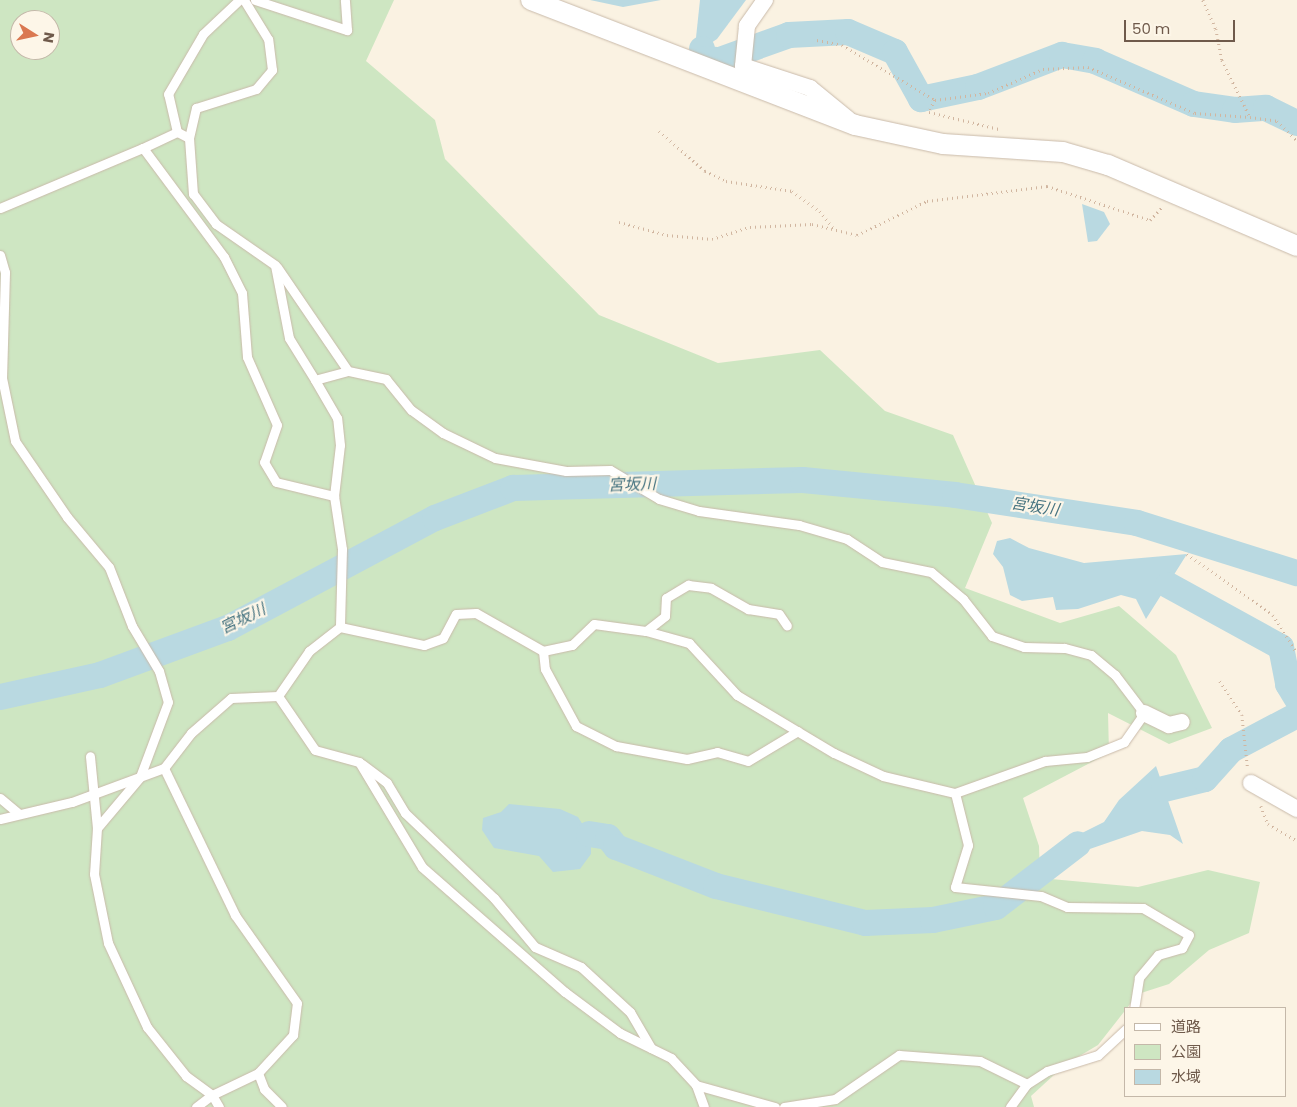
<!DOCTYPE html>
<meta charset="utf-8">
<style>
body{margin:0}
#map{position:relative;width:1297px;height:1107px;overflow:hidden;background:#faf2e2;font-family:Poppins,"Noto Sans JP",sans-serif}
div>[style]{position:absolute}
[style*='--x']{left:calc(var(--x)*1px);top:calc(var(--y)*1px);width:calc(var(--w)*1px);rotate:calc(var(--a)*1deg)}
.green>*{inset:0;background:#cee6c2}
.water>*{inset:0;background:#b9d9e1}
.river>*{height:26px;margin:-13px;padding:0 13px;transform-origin:13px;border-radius:13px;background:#b9d9e1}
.path>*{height:2.5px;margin-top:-1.25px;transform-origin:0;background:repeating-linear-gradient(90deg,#d1b6a0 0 1px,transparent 0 5px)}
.roads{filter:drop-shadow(0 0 1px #c9baaa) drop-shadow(0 0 1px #c9baaa)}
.service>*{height:9px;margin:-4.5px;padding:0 4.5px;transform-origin:4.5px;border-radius:4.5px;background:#fff}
.minor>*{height:16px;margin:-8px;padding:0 8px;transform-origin:8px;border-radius:8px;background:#fff}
.tertiary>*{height:20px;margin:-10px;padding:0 10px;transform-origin:10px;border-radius:10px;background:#fff}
span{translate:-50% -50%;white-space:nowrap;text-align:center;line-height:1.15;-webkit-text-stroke:4px #fdf6e8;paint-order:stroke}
.water-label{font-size:16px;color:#477481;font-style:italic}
.legend{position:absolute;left:1124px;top:1007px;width:162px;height:90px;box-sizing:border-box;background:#fdf6e8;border:1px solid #c4b8a9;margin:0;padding:6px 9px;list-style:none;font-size:15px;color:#6f5a4b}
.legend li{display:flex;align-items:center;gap:10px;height:25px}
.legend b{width:25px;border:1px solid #c4b8a9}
.north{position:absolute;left:10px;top:10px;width:50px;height:50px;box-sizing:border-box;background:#fdf6e8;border:1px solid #c4b8a9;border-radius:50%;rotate:100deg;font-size:14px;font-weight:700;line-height:20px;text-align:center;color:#6f5a4b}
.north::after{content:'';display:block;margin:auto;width:18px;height:22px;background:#da7851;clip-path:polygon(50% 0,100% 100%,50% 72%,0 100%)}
.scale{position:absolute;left:1124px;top:20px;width:111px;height:22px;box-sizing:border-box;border:2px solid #6f5a4b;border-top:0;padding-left:6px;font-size:15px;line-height:18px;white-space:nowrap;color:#6f5a4b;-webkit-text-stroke:4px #fdf6e8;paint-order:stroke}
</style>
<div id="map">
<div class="green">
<i style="clip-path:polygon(evenodd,0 0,394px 0,366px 61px,435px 120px,445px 159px,599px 315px,718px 363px,820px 350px,885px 411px,953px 435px,992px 523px,965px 588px,1060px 623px,1119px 606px,1176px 655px,1212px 728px,1169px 744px,1108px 713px,1109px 753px,1023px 798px,1039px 846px,1040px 878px,1138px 887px,1208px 870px,1260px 882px,1249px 933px,1209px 950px,1169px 984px,1138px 994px,1098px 1045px,1066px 1064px,1031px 1096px,1034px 1107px,0 1107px,0 0,20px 20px,50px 20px,50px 50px,20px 50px,20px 20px)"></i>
</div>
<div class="water">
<i style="clip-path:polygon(590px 0,661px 0,623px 7px)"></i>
<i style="clip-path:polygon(700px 0,746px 0,717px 39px,702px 49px,695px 47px)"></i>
<i style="clip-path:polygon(1082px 204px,1104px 212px,1110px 224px,1097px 241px,1088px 242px)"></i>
<i style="clip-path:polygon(1010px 538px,1029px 548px,1084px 563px,1187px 554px,1146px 619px,1136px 599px,1121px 595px,1078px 609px,1056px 610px,1053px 597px,1022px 601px,1010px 595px,1003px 567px,993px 554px,997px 541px)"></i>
<i style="clip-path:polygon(1156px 766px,1183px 844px,1170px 835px,1142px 831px,1084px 851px,1078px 844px,1082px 833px,1104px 822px,1119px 800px)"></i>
<i style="clip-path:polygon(509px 804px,560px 809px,578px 817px,591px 838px,591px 854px,580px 869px,553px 872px,539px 856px,494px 848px,482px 830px,483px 818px,501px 812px)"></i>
</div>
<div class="river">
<i style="--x:702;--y:49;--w:10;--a:79"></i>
<i style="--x:704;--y:59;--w:16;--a:4"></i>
<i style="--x:720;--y:60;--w:73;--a:-19.9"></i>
<i style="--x:789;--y:35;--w:59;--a:-2.9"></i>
<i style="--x:848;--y:32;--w:51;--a:23.1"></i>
<i style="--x:895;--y:52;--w:54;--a:61"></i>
<i style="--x:921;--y:99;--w:58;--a:-11.9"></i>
<i style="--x:978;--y:87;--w:90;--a:-20.9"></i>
<i style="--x:1062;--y:55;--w:34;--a:10"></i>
<i style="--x:1095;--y:61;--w:108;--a:23.5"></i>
<i style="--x:1194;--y:104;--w:41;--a:8.3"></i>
<i style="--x:1235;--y:110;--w:31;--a:-4"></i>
<i style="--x:1266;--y:108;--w:34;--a:26"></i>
<i style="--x:1168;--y:585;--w:129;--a:28.8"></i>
<i style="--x:1281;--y:647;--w:38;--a:79"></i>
<i style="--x:1288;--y:684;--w:17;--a:59"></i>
<i style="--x:0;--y:697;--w:102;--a:-12.4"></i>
<i style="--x:100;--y:675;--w:136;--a:-20.2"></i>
<i style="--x:228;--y:628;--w:234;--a:-28"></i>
<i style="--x:435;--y:518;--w:84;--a:-21"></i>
<i style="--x:513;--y:488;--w:290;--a:-1.6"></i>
<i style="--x:803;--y:480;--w:153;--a:5.6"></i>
<i style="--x:955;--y:495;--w:184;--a:8.7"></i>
<i style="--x:1137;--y:523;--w:168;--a:17.4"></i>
<i style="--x:1164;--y:789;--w:42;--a:-13.7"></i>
<i style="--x:1205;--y:779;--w:39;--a:-48"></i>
<i style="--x:1231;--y:750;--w:75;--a:-27.9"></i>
<i style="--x:589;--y:834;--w:19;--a:9"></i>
<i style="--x:608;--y:837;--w:13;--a:51"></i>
<i style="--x:616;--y:847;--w:107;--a:21.3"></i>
<i style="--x:716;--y:886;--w:154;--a:13.9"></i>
<i style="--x:865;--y:923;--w:68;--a:-2.5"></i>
<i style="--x:933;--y:920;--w:64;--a:-11.7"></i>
<i style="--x:996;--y:907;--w:103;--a:-37.5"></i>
</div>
<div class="path">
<i style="--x:1203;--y:0;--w:32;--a:66"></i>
<i style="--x:1216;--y:29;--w:32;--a:79"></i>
<i style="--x:1222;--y:60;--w:64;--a:63.8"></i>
<i style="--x:1250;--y:117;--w:27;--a:8"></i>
<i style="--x:1277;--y:121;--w:28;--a:44"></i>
<i style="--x:817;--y:40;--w:25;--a:11"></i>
<i style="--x:842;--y:45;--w:108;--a:30.6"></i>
<i style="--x:935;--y:100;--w:53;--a:-7.5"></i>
<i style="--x:988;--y:93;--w:60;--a:-23.6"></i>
<i style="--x:1043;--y:69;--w:45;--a:-2.5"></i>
<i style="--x:1088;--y:67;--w:116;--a:23.3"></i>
<i style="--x:1195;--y:113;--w:55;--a:4.2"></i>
<i style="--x:935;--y:100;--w:13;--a:117"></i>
<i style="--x:929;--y:112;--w:72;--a:13.7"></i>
<i style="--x:659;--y:131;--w:61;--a:41"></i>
<i style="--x:705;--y:171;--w:23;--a:25"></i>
<i style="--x:726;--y:181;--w:67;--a:8.6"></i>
<i style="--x:792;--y:191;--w:34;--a:36"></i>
<i style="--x:820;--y:211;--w:23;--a:52"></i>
<i style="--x:619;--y:222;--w:50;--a:15.2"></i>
<i style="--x:667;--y:235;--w:45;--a:5.1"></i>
<i style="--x:712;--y:239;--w:40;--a:-18"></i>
<i style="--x:750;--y:227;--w:62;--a:-2.8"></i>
<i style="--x:812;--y:224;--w:46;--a:13.7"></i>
<i style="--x:857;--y:235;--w:78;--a:-25.9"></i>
<i style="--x:927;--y:201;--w:121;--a:-7.1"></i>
<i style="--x:1047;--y:186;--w:108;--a:18.3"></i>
<i style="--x:1150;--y:220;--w:19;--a:-47"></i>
<i style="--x:1187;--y:554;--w:105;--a:35.3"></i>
<i style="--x:1273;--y:615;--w:45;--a:57.7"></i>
<i style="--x:1220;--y:681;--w:40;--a:57.1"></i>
<i style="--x:1242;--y:715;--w:55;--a:83.8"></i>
<i style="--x:1261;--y:806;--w:19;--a:69"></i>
<i style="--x:1268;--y:824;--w:34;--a:30"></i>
</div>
<div class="roads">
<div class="service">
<i style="--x:255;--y:0;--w:97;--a:18.1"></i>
<i style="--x:347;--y:30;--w:30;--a:-94"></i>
<i style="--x:177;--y:132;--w:38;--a:155"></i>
<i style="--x:143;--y:148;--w:136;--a:53.4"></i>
<i style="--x:224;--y:257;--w:40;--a:63.4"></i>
<i style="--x:242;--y:293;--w:64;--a:85.5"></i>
<i style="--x:247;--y:357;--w:74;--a:66.2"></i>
<i style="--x:277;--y:425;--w:39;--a:109"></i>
<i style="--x:264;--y:462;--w:23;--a:59"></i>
<i style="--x:276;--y:482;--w:60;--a:13.6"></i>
<i style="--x:334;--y:496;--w:51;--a:-83.3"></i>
<i style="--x:340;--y:445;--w:27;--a:-96"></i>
<i style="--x:337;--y:418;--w:44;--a:-120.1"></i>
<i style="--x:189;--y:138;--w:31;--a:-77"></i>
<i style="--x:196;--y:108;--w:63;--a:-17.6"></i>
<i style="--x:256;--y:89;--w:25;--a:-50"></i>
<i style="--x:272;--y:70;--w:31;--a:-97"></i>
<i style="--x:268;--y:39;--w:46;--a:-121.6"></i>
<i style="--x:0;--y:208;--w:155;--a:-22.8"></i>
<i style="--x:0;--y:255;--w:18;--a:74"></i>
<i style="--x:5;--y:272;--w:106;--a:91.6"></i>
<i style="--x:2;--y:378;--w:64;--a:78.3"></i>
<i style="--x:15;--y:441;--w:92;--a:55.6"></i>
<i style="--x:67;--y:517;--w:65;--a:50"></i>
<i style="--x:109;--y:567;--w:63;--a:68.7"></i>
<i style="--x:132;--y:626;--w:52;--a:59"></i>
<i style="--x:159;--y:671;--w:32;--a:74"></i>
<i style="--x:168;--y:702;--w:80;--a:110.5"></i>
<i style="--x:140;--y:777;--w:67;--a:130.1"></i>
<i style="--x:97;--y:828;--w:72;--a:-95.6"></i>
<i style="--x:277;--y:267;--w:126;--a:55.7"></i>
<i style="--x:334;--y:496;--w:54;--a:81.4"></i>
<i style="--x:342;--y:549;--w:78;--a:91.5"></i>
<i style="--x:646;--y:631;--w:24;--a:-38"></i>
<i style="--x:665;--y:616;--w:18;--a:-87"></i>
<i style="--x:666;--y:598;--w:26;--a:-31"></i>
<i style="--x:688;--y:585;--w:23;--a:7"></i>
<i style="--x:711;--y:588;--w:43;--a:29.6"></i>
<i style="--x:748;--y:609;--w:31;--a:9"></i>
<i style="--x:779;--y:614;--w:14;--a:56"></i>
<i style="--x:543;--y:651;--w:18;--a:84"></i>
<i style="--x:545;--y:669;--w:65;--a:61.5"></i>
<i style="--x:576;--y:726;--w:45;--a:26.6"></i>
<i style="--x:616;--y:746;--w:72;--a:10.4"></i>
<i style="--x:687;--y:759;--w:31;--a:-13"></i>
<i style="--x:717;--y:752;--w:32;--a:16"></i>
<i style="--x:748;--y:761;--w:58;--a:-31"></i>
<i style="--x:278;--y:696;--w:65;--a:55.6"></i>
<i style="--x:315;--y:750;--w:46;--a:15.3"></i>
<i style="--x:359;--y:762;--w:122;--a:59"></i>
<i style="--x:422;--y:867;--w:190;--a:41.2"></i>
<i style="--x:565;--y:992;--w:69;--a:36.7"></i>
<i style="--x:620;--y:1033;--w:57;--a:26.1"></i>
<i style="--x:671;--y:1058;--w:37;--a:47"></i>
<i style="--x:696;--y:1085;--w:82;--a:15.6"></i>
<i style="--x:362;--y:764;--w:31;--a:37"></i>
<i style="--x:387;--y:783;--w:35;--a:59"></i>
<i style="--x:405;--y:813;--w:123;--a:43.7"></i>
<i style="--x:494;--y:898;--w:64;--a:50.1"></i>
<i style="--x:535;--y:947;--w:50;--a:23.5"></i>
<i style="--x:581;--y:967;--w:67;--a:42.6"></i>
<i style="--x:630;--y:1012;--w:42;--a:59.7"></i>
<i style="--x:955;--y:793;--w:54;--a:76"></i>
<i style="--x:968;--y:845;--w:44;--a:107.2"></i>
<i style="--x:955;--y:887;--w:86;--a:6"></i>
<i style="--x:1041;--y:896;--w:28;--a:23"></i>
<i style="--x:1067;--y:907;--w:76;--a:0.8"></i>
<i style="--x:1143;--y:908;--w:53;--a:30.4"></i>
<i style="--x:1189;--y:935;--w:15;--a:118"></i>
<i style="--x:1182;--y:948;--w:25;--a:164"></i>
<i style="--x:1158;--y:955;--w:30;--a:130"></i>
<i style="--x:1139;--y:978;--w:30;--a:99"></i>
<i style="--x:0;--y:798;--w:23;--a:40"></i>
<i style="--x:0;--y:819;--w:74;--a:-13.3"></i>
<i style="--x:72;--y:802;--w:98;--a:-20.3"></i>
<i style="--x:164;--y:768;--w:44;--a:-52.4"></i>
<i style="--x:191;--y:733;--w:53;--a:-41.2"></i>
<i style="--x:231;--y:698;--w:47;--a:-2.4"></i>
<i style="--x:278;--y:696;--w:55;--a:-55.4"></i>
<i style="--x:309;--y:651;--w:39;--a:-38"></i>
<i style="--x:340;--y:627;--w:86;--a:12.1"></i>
<i style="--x:424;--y:645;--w:20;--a:-20"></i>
<i style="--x:443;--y:638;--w:27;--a:-62"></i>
<i style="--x:456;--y:614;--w:20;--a:-3"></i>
<i style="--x:476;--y:613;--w:77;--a:29.6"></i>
<i style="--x:543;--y:651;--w:30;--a:-12"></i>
<i style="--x:572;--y:645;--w:30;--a:-44"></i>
<i style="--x:594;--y:624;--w:52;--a:7.7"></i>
<i style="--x:646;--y:631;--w:45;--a:15.6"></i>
<i style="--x:689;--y:643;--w:71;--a:47.3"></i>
<i style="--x:737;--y:695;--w:113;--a:30.9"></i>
<i style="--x:834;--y:753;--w:54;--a:25.1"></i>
<i style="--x:883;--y:776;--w:74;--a:13.3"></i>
<i style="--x:955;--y:793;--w:96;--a:-19.6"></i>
<i style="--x:1045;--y:761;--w:42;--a:-5.4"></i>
<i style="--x:1087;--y:757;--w:40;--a:-22"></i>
<i style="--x:1124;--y:742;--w:35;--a:-55"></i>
<i style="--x:1144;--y:713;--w:48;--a:-127.3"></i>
<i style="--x:1115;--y:675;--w:31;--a:-140"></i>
<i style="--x:1091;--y:655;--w:28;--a:-165"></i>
<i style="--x:1064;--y:648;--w:40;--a:-178.6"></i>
<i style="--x:1024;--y:647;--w:34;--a:-161"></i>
<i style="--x:992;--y:636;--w:47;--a:-128.1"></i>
<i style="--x:963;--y:599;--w:42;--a:-139.8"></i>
<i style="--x:931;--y:572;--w:50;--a:-168.5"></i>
<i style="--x:882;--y:562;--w:42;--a:-146.7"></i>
<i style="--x:847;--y:539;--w:50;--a:-163.7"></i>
<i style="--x:799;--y:525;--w:101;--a:-172"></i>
<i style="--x:699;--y:511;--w:42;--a:-163.3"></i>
<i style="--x:659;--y:499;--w:57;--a:-149.4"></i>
<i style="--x:610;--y:470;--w:44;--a:178.7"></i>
<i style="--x:566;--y:471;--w:72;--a:-169.6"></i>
<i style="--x:495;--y:458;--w:58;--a:-154.3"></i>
<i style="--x:443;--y:433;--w:39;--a:-144"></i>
<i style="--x:411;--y:410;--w:40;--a:-129"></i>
<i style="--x:386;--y:379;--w:39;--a:-168"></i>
<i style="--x:348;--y:371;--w:34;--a:165"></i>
<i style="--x:315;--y:380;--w:49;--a:-121.8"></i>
<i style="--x:289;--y:338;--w:74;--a:-100.9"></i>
<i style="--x:275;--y:265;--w:72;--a:-145.2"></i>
<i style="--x:216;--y:224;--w:38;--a:-127"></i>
<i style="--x:193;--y:194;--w:56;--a:-94.1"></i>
<i style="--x:189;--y:138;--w:13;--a:-153"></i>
<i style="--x:177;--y:132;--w:39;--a:-103"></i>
<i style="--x:168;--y:94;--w:69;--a:-59.7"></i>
<i style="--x:203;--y:34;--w:50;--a:-43.4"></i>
<i style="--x:97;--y:828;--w:46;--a:93.7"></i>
<i style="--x:94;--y:874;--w:70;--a:78.5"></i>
<i style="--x:108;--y:943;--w:93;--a:65.1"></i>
<i style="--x:147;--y:1027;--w:63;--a:51.5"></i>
<i style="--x:186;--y:1076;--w:32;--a:36"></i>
<i style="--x:212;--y:1095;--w:51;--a:-25.6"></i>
<i style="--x:258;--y:1073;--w:52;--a:-47.4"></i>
<i style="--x:293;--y:1035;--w:32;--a:-83"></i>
<i style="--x:297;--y:1003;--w:108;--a:-125.2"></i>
<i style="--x:235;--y:915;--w:163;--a:-115.8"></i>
<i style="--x:258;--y:1073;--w:17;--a:69"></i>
<i style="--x:264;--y:1089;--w:25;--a:45"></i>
<i style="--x:696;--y:1085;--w:23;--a:70"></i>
<i style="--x:196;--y:1107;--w:20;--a:-37"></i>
<i style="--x:212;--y:1095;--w:14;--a:60"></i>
<i style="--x:784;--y:1107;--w:52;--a:-8.9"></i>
<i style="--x:835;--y:1099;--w:78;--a:-34.5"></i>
<i style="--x:899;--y:1055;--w:81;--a:4.2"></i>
<i style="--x:980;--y:1061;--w:52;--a:26.1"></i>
<i style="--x:1027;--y:1084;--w:24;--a:-33"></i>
<i style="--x:1047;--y:1071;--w:53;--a:-17.4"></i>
<i style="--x:1098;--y:1055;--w:38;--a:-43"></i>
<i style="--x:1010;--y:1107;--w:29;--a:-54"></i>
</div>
<div class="minor">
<i style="--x:765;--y:0;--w:32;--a:125"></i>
<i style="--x:747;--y:26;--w:40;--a:95.7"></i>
<i style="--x:743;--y:66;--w:71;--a:18.2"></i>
<i style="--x:810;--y:88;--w:49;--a:39.2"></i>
<i style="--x:1144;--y:713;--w:28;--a:26"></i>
<i style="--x:1169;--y:725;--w:13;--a:-13"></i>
<i style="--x:1251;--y:783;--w:53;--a:29.5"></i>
</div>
<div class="tertiary">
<i style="--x:531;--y:0;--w:347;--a:21.1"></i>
<i style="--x:855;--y:125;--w:90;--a:12.2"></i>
<i style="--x:943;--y:144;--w:120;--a:3.8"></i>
<i style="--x:1063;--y:152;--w:47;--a:16.1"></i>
<i style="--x:1108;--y:165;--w:206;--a:23.2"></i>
</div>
</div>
<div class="water-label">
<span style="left:632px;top:485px;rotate:-2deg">宮坂川</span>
<span style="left:1035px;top:507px;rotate:9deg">宮坂川</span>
<span style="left:243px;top:619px;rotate:-26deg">宮坂川</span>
</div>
<ul class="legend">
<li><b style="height:6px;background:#fff"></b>道路</li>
<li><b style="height:14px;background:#cee6c2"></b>公園</li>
<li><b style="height:14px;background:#b9d9e1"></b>水域</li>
</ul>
<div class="north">N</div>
<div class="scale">50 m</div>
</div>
